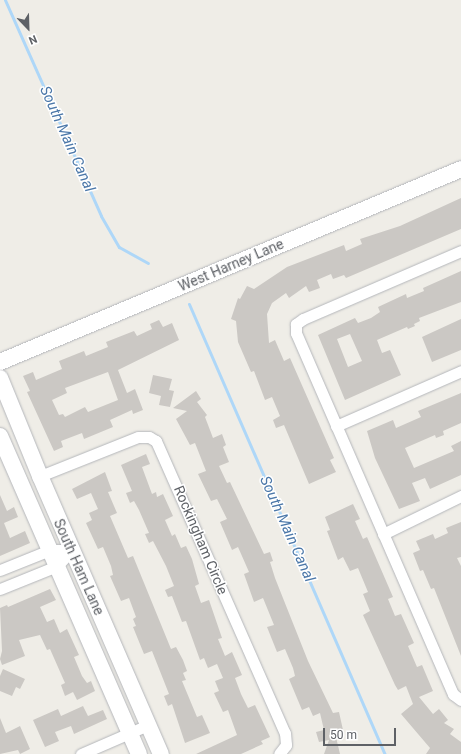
<!DOCTYPE html>
<style>
body{margin:0}
#map{position:relative;width:461px;height:754px;overflow:hidden;background:#efede7;font-family:Roboto,sans-serif}
div>[style]{position:absolute}
[style*='--x']{left:calc(var(--x)*1px);top:calc(var(--y)*1px);width:calc(var(--w)*1px);rotate:calc(var(--a)*1deg)}
.stream>*{height:3px;margin:-1.5px;padding:0 1.5px;transform-origin:1.5px;border-radius:1.5px;background:#aed7f8}
.building>*{inset:0;background:#cbc8c4}
.roads{filter:drop-shadow(0 0 1px #b4b6ba) drop-shadow(0 0 1px #b4b6ba)}
.minor>*{height:11px;margin:-5.5px;padding:0 5.5px;transform-origin:5.5px;border-radius:5.5px;background:#fff}
.secondary>*{height:16px;margin:-8px;padding:0 8px;transform-origin:8px;border-radius:8px;background:#fff}
span{translate:-50% -50%;white-space:nowrap;text-align:center;line-height:1.15;-webkit-text-stroke:3px #fff;paint-order:stroke}
.street-label{font-size:14px;color:#5e6166}
.water-label{font-size:15px;color:#4c78a9;font-style:italic}
.north{position:absolute;left:8px;top:8px;width:40px;height:40px;-webkit-text-stroke:3px #fff;paint-order:stroke;rotate:157deg;font-size:11px;font-weight:700;line-height:16px;text-align:center;color:#5e6166}
.north::after{content:'';display:block;margin:auto;width:14px;height:18px;background:#5e6166;clip-path:polygon(50% 0,100% 100%,50% 72%,0 100%)}
.scale{position:absolute;left:323px;top:728px;width:73px;height:18px;box-sizing:border-box;border:2px solid #5e6166;border-top:0;padding-left:5px;font-size:12px;line-height:14px;white-space:nowrap;color:#5e6166;-webkit-text-stroke:3px #fff;paint-order:stroke}
</style>
<div id="map">
<div class="stream">
<i style="--x:5;--y:0;--w:236;--a:66"></i>
<i style="--x:101;--y:216;--w:36;--a:60"></i>
<i style="--x:119;--y:247;--w:33;--a:29"></i>
<i style="--x:189;--y:304;--w:491;--a:66.5"></i>
</div>
<div class="building">
<i style="clip-path:polygon(461px 198px,461px 229px,346px 278px,344px 275px,333px 279px,331px 274px,317px 280px,320px 288px,309px 292px,306px 286px,289px 298px,286px 293px,272px 303px,267px 314px,269px 343px,275px 340px,284px 361px,290px 358px,334px 458px,330px 460px,336px 472px,309px 484px,284px 425px,276px 428px,273px 420px,280px 416px,272px 397px,265px 400px,254px 371px,251px 372px,238px 342px,236px 321px,231px 319px,238px 298px,240px 299px,247px 286px,254px 289px,287px 267px,344px 245px,346px 251px,362px 244px,360px 239px,400px 226px)"></i>
<i style="clip-path:polygon(evenodd,461px 271px,461px 302px,419px 318px,420px 321px,414px 324px,415px 326px,408px 329px,407px 327px,377px 340px,382px 353px,390px 350px,401px 375px,345px 400px,318px 335px,355px 318px,358px 323px,371px 318px,380px 312px,378px 307px,406px 294px,407px 298px,424px 291px,423px 288px,461px 271px,350px 334px,362px 361px,348px 367px,337px 339px,350px 334px)"></i>
<i style="clip-path:polygon(461px 319px,461px 350px,432px 362px,422px 337px)"></i>
<i style="clip-path:polygon(evenodd,159px 320px,163px 327px,172px 323px,179px 340px,118px 370px,127px 393px,135px 389px,143px 410px,133px 414px,132px 410px,110px 420px,113px 427px,84px 439px,82px 433px,61px 441px,63px 447px,54px 451px,27px 392px,30px 391px,23px 376px,33px 372px,36px 380px,62px 369px,59px 361px,84px 351px,86px 356px,108px 347px,106px 342px,134px 331px,137px 336px,152px 329px,150px 324px,159px 320px,108px 372px,118px 400px,88px 412px,85px 407px,65px 417px,63px 414px,59px 415px,52px 400px,67px 393px,65px 388px,108px 372px)"></i>
<i style="clip-path:polygon(153px 375px,172px 379px,169px 390px,174px 391px,170px 407px,159px 405px,161px 396px,149px 393px)"></i>
<i style="clip-path:polygon(196px 391px,201px 399px,197px 402px,207px 415px,205px 417px,213px 438px,222px 434px,226px 445px,223px 447px,229px 462px,219px 466px,227px 483px,230px 482px,264px 554px,270px 552px,273px 561px,270px 562px,275px 578px,308px 661px,333px 713px,339px 712px,343px 730px,335px 733px,340px 754px,324px 754px,329px 740px,319px 742px,316px 732px,324px 730px,320px 713px,313px 716px,309px 707px,302px 710px,289px 679px,295px 676px,293px 668px,285px 649px,277px 652px,267px 627px,274px 625px,263px 598px,254px 602px,244px 574px,249px 572px,238px 547px,232px 550px,220px 522px,227px 519px,217px 499px,211px 501px,198px 474px,206px 471px,195px 443px,190px 445px,176px 419px,187px 411px,173px 408px)"></i>
<i style="clip-path:polygon(461px 393px,461px 423px,443px 431px,444px 435px,436px 438px,435px 435px,405px 448px,414px 468px,454px 451px,451px 446px,461px 441px,461px 475px,430px 489px,425px 478px,412px 483px,420px 501px,399px 509px,375px 458px,367px 431px,393px 420px,396px 428px,421px 417px,418px 411px)"></i>
<i style="clip-path:polygon(146px 454px,150px 464px,142px 467px,152px 494px,156px 492px,157px 497px,163px 494px,173px 516px,165px 520px,172px 536px,175px 534px,181px 548px,186px 546px,192px 559px,199px 584px,195px 586px,201px 603px,209px 600px,222px 638px,218px 639px,225px 656px,232px 652px,242px 675px,235px 678px,241px 694px,248px 708px,255px 705px,270px 737px,261px 741px,263px 744px,241px 754px,196px 754px,237px 735px,228px 710px,223px 712px,214px 693px,219px 691px,215px 681px,223px 678px,217px 664px,208px 668px,204px 658px,200px 660px,186px 621px,182px 622px,172px 596px,168px 597px,165px 590px,174px 586px,166px 566px,153px 541px,149px 543px,145px 534px,149px 533px,139px 510px,134px 501px,130px 503px,126px 493px,132px 491px,121px 465px)"></i>
<i style="clip-path:polygon(105px 472px,112px 491px,108px 492px,117px 513px,110px 516px,128px 558px,133px 556px,171px 649px,176px 647px,183px 660px,187px 671px,183px 673px,186px 680px,182px 681px,197px 717px,202px 715px,210px 733px,185px 743px,172px 704px,168px 706px,164px 696px,169px 694px,152px 651px,144px 654px,133px 627px,136px 626px,133px 619px,136px 617px,129px 598px,121px 601px,110px 576px,113px 575px,111px 566px,103px 547px,98px 549px,86px 523px,92px 520px,89px 513px,98px 509px,91px 493px,77px 499px,72px 489px)"></i>
<i style="clip-path:polygon(0 495px,7px 511px,14px 507px,18px 517px,4px 523px,10px 538px,25px 531px,30px 543px,0 556px)"></i>
<i style="clip-path:polygon(353px 504px,360px 519px,355px 521px,363px 539px,367px 537px,393px 597px,388px 599px,395px 616px,401px 614px,414px 643px,408px 646px,417px 667px,422px 665px,433px 691px,419px 697px,433px 714px,439px 709px,448px 720px,444px 723px,454px 729px,450px 734px,461px 742px,461px 754px,426px 754px,430px 748px,401px 714px,413px 704px,406px 686px,398px 690px,395px 685px,363px 615px,370px 611px,363px 594px,368px 592px,358px 568px,350px 571px,343px 557px,338px 560px,327px 531px,330px 530px,325px 517px)"></i>
<i style="clip-path:polygon(461px 522px,461px 557px,457px 558px,461px 566px,461px 656px,434px 588px,431px 589px,423px 570px,420px 571px,413px 553px,420px 550px,416px 541px,433px 534px,435px 539px,448px 533px,446px 528px)"></i>
<i style="clip-path:polygon(50px 589px,56px 600px,40px 607px,47px 622px,54px 619px,60px 633px,67px 629px,79px 655px,74px 657px,82px 676px,87px 683px,91px 681px,95px 691px,77px 700px,73px 692px,65px 696px,61px 685px,65px 683px,50px 649px,47px 650px,40px 635px,19px 640px,25px 656px,2px 665px,0 659px,2px 651px,0 608px,7px 605px,8px 607px)"></i>
<i style="clip-path:polygon(3px 669px,25px 679px,20px 689px,16px 687px,12px 696px,0 691px,0 676px)"></i>
<i style="clip-path:polygon(83px 706px,88px 716px,103px 710px,107px 719px,74px 734px,71px 726px,55px 732px,59px 741px,45px 747px,33px 720px,58px 709px,61px 716px)"></i>
<i style="clip-path:polygon(0 718px,6px 733px,20px 726px,30px 749px,20px 754px,18px 750px,0 754px)"></i>
</div>
<div class="roads">
<div class="minor">
<i style="--x:461;--y:251;--w:172;--a:156.7"></i>
<i style="--x:303;--y:319;--w:9;--a:144"></i>
<i style="--x:296;--y:324;--w:9;--a:90"></i>
<i style="--x:296;--y:333;--w:394;--a:66.5"></i>
<i style="--x:453;--y:694;--w:10;--a:37"></i>
<i style="--x:336;--y:426;--w:137;--a:-23.7"></i>
<i style="--x:40;--y:476;--w:105;--a:-21.7"></i>
<i style="--x:138;--y:437;--w:11;--a:0"></i>
<i style="--x:149;--y:437;--w:8;--a:30"></i>
<i style="--x:156;--y:441;--w:319;--a:66.2"></i>
<i style="--x:285;--y:733;--w:12;--a:85"></i>
<i style="--x:286;--y:745;--w:11;--a:128"></i>
<i style="--x:383;--y:534;--w:87;--a:-26"></i>
<i style="--x:0;--y:570;--w:54;--a:-21.8"></i>
<i style="--x:50;--y:550;--w:22;--a:0"></i>
<i style="--x:0;--y:589;--w:61;--a:-22"></i>
<i style="--x:57;--y:566;--w:22;--a:-47"></i>
<i style="--x:81;--y:754;--w:73;--a:-23.4"></i>
</div>
<div class="secondary">
<i style="--x:0;--y:362;--w:500;--a:-22.7"></i>
<i style="--x:0;--y:378;--w:106;--a:67.8"></i>
<i style="--x:40;--y:476;--w:303;--a:66.5"></i>
<i style="--x:0;--y:436;--w:347;--a:66.4"></i>
</div>
</div>
<div class="street-label">
<span style="left:231px;top:265px;rotate:-23deg">West Harney Lane</span>
<span style="left:201px;top:540px;rotate:67deg">Rockingham Circle</span>
<span style="left:79px;top:567px;rotate:66deg">South Ham Lane</span>
</div>
<div class="water-label">
<span style="left:67px;top:139px;rotate:66deg">South Main Canal</span>
<span style="left:287px;top:529px;rotate:66deg">South Main Canal</span>
</div>
<div class="north">N</div>
<div class="scale">50 m</div>
</div>
